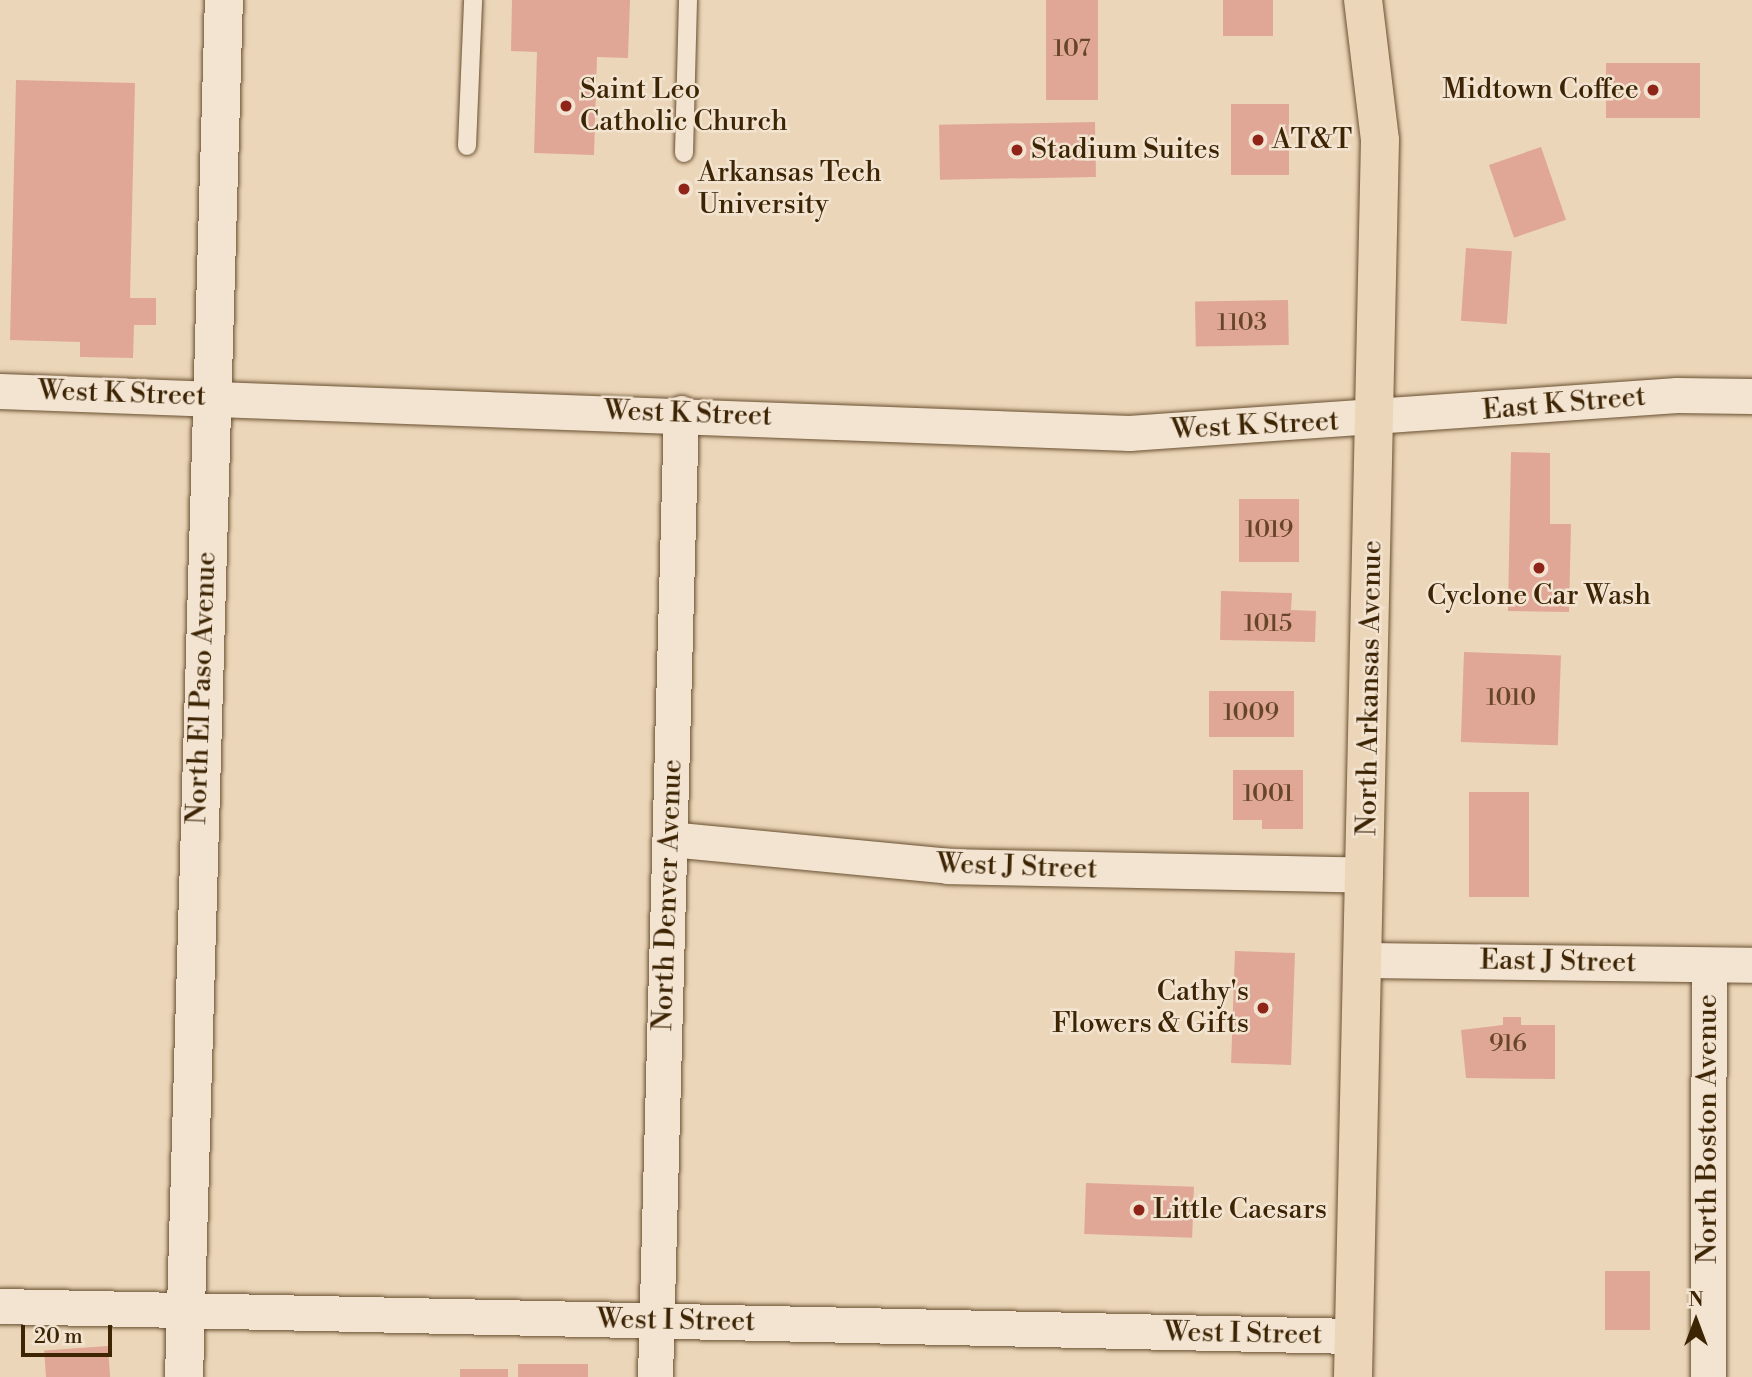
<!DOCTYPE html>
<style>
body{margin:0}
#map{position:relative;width:1752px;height:1377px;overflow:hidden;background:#ecd6b9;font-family:"Libre Bodoni",serif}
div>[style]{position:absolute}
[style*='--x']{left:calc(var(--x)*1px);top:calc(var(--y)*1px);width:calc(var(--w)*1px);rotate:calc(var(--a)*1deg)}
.building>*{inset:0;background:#e0a796;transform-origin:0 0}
.roads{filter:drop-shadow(0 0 2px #695030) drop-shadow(0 0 2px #695030)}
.lane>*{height:18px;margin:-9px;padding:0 9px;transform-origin:9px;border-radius:9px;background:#f3e4d2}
.street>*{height:35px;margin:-17.5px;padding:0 17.5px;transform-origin:17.5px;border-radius:17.5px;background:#f3e4d2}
.secondary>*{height:38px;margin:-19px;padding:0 19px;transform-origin:19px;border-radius:19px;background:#f3e4d2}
.highway>*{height:38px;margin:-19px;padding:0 19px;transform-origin:19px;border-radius:19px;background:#ecd6b9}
.dots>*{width:19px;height:19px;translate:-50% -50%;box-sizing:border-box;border:4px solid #f3e4d2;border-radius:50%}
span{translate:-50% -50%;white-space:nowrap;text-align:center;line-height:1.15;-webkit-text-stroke:5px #f3e4d2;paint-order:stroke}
.number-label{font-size:24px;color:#664528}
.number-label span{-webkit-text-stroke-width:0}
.poi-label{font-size:28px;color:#3d2403}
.left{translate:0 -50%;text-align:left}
.right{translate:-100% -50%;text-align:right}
.street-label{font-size:28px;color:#3d2403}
.north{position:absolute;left:1661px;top:1286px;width:70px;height:70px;-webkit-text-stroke:5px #f3e4d2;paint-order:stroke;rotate:0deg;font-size:19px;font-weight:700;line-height:28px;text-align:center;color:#3d2403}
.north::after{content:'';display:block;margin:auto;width:24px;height:32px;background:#3d2403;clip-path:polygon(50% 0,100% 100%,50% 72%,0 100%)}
.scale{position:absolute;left:21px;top:1325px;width:91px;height:32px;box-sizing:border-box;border:4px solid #3d2403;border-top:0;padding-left:9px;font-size:21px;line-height:24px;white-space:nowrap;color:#3d2403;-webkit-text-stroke:5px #f3e4d2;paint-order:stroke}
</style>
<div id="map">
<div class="building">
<i style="clip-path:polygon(512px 0,630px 0,628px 58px,597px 57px,594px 155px,534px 153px,537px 52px,511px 51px)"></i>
<i style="left:1046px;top:0;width:52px;height:100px"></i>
<i style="left:1223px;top:0;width:50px;height:36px"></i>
<i style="left:1606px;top:63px;width:94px;height:55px"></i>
<i style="clip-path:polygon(16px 80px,135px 83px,130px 298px,156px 298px,156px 325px,134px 325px,133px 358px,80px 357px,80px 342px,10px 340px)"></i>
<i style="left:1231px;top:104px;width:58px;height:71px"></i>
<i style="left:1095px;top:122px;width:55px;height:156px;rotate:89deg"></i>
<i style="left:1541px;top:147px;width:77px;height:55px;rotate:71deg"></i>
<i style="left:1466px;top:248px;width:46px;height:73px;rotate:4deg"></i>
<i style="left:1288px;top:300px;width:45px;height:93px;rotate:89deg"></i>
<i style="clip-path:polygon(1511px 452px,1550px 453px,1550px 524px,1571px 524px,1569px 612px,1508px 611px)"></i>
<i style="left:1239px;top:499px;width:60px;height:63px"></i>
<i style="clip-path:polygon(1221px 591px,1292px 593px,1291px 610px,1316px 611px,1315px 642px,1220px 640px)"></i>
<i style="left:1464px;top:652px;width:97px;height:90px;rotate:2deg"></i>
<i style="left:1209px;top:691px;width:85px;height:46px"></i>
<i style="clip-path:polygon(1233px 770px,1303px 770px,1303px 829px,1262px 829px,1262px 820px,1233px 820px)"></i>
<i style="left:1469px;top:792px;width:60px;height:105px"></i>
<i style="left:1235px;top:951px;width:60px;height:112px;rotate:2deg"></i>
<i style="clip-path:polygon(1503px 1017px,1521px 1017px,1521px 1025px,1555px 1025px,1555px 1079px,1466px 1078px,1461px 1030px,1503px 1025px)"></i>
<i style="left:1086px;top:1183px;width:108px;height:51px;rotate:2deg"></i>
<i style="left:1605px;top:1271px;width:45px;height:59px"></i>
<i style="left:108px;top:1346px;width:31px;height:64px;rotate:86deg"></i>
<i style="left:518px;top:1364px;width:70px;height:13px"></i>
<i style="left:460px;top:1369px;width:48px;height:8px"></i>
</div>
<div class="roads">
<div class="lane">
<i style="--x:467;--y:146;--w:146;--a:-87.6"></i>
<i style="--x:684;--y:153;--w:153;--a:-88.5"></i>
</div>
<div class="street">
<i style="--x:0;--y:391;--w:1130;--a:2.13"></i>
<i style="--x:1129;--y:433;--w:549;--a:-3.97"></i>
<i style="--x:1677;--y:395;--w:75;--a:0.8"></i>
<i style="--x:670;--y:839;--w:279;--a:5.5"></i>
<i style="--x:948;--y:866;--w:417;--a:1.2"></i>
<i style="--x:1363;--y:960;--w:389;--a:0.7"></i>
<i style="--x:0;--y:1306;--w:1353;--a:1.27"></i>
<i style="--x:655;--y:1377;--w:964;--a:-88.46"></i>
<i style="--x:1708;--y:1377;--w:412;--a:-89.9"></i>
</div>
<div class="secondary">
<i style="--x:184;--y:1377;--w:1378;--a:-88.34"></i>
</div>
<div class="highway">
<i style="--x:1353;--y:1377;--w:1237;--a:-88.75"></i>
<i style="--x:1380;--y:140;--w:141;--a:-96.9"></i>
</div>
</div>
<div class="dots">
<i style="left:1653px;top:90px;background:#8f2418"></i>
<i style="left:566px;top:106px;background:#8f2418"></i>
<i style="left:1258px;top:140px;background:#8f2418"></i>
<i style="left:1017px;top:150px;background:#8f2418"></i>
<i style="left:684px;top:189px;background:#8f2418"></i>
<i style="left:1539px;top:568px;background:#8f2418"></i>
<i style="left:1263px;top:1008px;background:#8f2418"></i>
<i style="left:1139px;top:1210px;background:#8f2418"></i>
</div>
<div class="number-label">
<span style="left:1072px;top:50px">107</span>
<span style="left:1242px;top:324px">1103</span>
<span style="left:1269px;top:531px">1019</span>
<span style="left:1268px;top:625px">1015</span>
<span style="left:1511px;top:699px">1010</span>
<span style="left:1251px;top:714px">1009</span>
<span style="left:1268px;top:795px">1001</span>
<span style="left:1508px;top:1045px">916</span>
</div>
<div class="poi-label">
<span class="left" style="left:580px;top:106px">Saint Leo<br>Catholic Church</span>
<span class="right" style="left:1639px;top:90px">Midtown Coffee</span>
<span class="left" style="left:1272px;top:140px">AT&amp;T</span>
<span class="left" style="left:1031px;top:150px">Stadium Suites</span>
<span class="left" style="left:698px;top:189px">Arkansas Tech<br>University</span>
<span style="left:1539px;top:596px">Cyclone Car Wash</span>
<span class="right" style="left:1249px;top:1008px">Cathy's<br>Flowers &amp; Gifts</span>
<span class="left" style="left:1153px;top:1210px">Little Caesars</span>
</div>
<div class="street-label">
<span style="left:122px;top:394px;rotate:2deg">West K Street</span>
<span style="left:1564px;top:404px;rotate:-5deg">East K Street</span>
<span style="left:688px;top:414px;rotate:2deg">West K Street</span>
<span style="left:1255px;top:426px;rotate:-3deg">West K Street</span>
<span style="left:202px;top:688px;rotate:-88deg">North El Paso Avenue</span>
<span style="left:1370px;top:688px;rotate:-89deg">North Arkansas Avenue</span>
<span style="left:1017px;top:867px;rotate:2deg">West J Street</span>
<span style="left:668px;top:895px;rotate:-88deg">North Denver Avenue</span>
<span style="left:1558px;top:962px;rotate:1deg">East J Street</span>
<span style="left:1708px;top:1129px;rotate:-90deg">North Boston Avenue</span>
<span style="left:676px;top:1321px;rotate:1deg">West I Street</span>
<span style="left:1243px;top:1334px;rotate:1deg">West I Street</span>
</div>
<div class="north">N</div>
<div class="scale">20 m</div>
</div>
